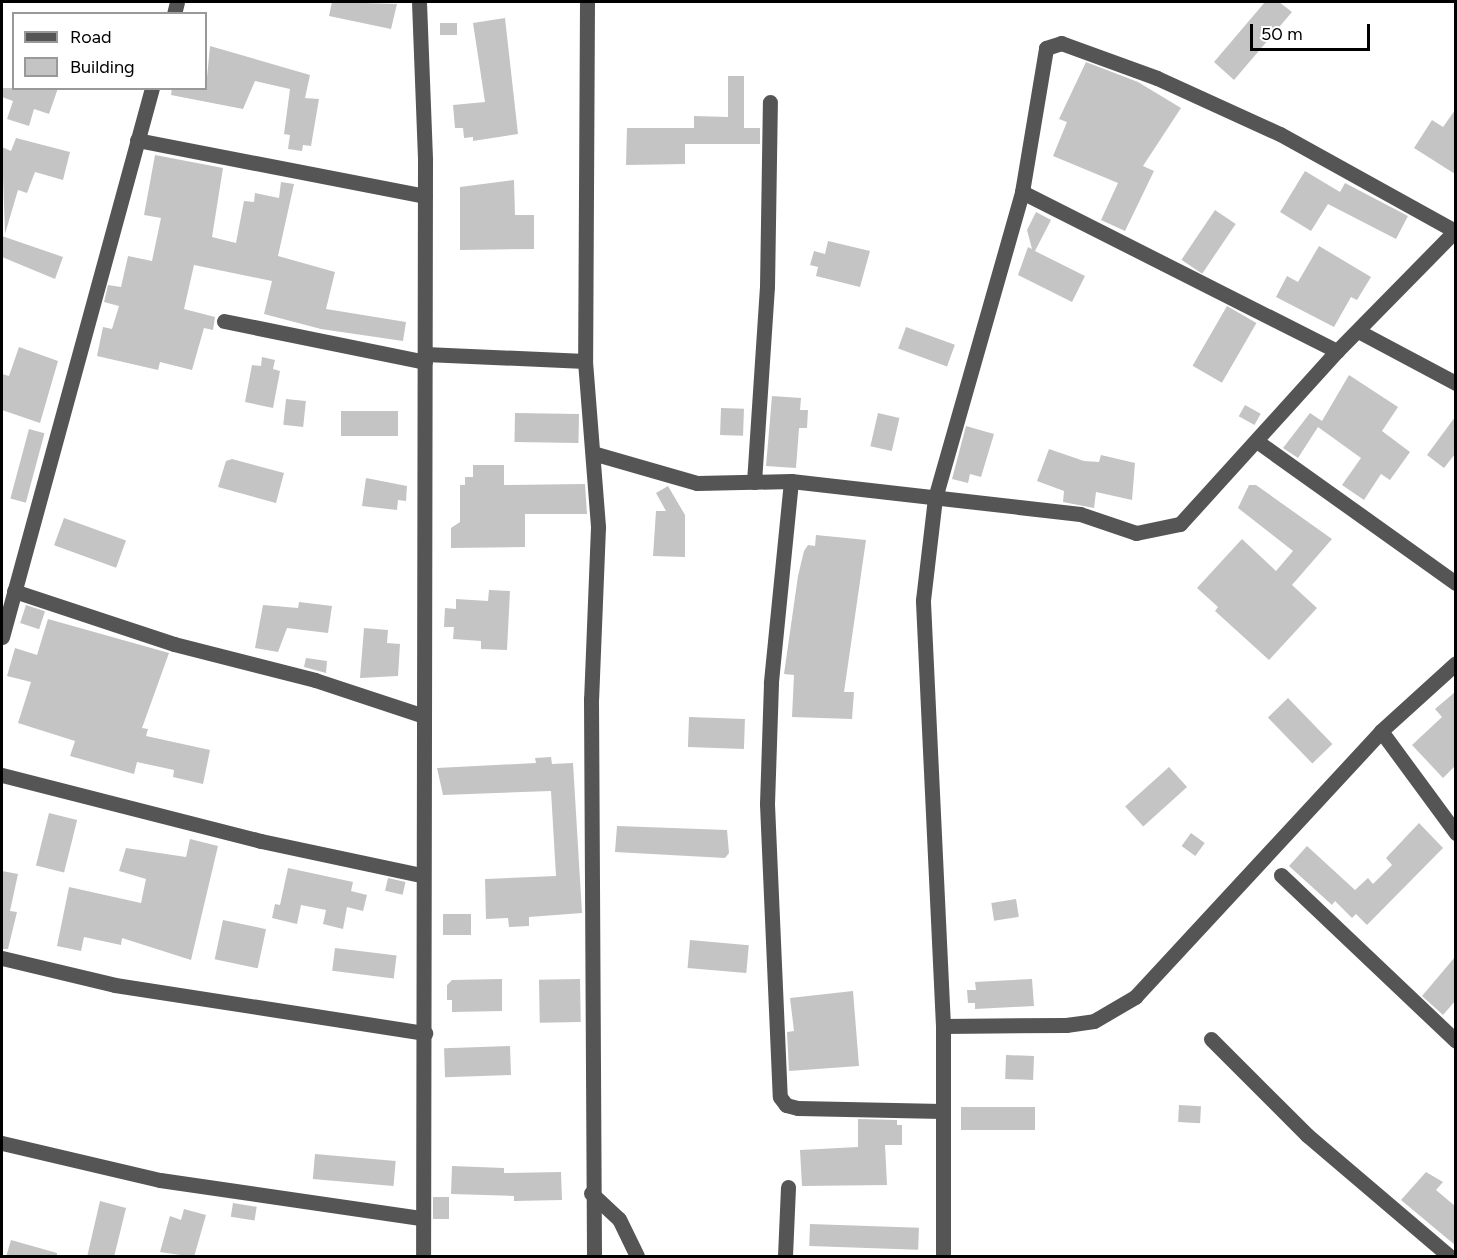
<!DOCTYPE html>
<style>
body{margin:0}
#map{position:relative;width:1457px;height:1258px;overflow:hidden;background:#fff;font-family:Figtree,sans-serif}
div>[style]{position:absolute}
[style*='--x']{left:calc(var(--x)*1px);top:calc(var(--y)*1px);width:calc(var(--w)*1px);rotate:calc(var(--a)*1deg)}
.building>*{inset:0;background:#c4c4c4;transform-origin:0 0}
.minor>*{height:15px;margin:-7.5px;padding:0 7.5px;transform-origin:7.5px;border-radius:7.5px;background:#555}
span{translate:-50% -50%;white-space:nowrap;text-align:center;line-height:1.15;-webkit-text-stroke:4.5px #fff;paint-order:stroke}
.frame{position:absolute;inset:0;border:3px solid #000;pointer-events:none}
.legend{position:absolute;left:12px;top:12px;width:195px;height:78px;box-sizing:border-box;background:#fff;border:2px solid #999;margin:0;padding:8px 10px;list-style:none;font-size:18px;color:#000}
.legend li{display:flex;align-items:center;gap:12px;height:30px}
.legend b{width:30px;border:2px solid #999}
.scale{position:absolute;left:1250px;top:24px;width:120px;height:27px;box-sizing:border-box;border:3px solid #000;border-top:0;padding-left:8px;font-size:18px;line-height:21px;white-space:nowrap;color:#000;-webkit-text-stroke:4px #fff;paint-order:stroke}
</style>
<div id="map">
<div class="building">
<i style="clip-path:polygon(332px 2px,397px 4px,391px 29px,329px 16px)"></i>
<i style="clip-path:polygon(1265px 2px,1279px 2px,1292px 12px,1234px 80px,1214px 62px)"></i>
<i style="clip-path:polygon(505px 18px,518px 134px,473px 141px,473px 137px,464px 138px,463px 128px,455px 128px,453px 105px,485px 102px,473px 23px)"></i>
<i style="left:457px;top:23px;width:12px;height:17px;rotate:90deg"></i>
<i style="clip-path:polygon(210px 46px,310px 75px,305px 98px,319px 99px,311px 146px,303px 145px,302px 151px,288px 149px,290px 135px,284px 134px,290px 89px,255px 81px,243px 109px,171px 95px,172px 88px,206px 88px)"></i>
<i style="clip-path:polygon(1086px 62px,1138px 82px,1181px 108px,1143px 166px,1154px 171px,1125px 231px,1101px 220px,1118px 183px,1053px 156px,1067px 122px,1059px 119px)"></i>
<i style="clip-path:polygon(728px 76px,744px 76px,744px 128px,760px 128px,760px 144px,685px 144px,685px 164px,626px 165px,627px 128px,694px 128px,694px 116px,728px 117px)"></i>
<i style="clip-path:polygon(2px 88px,58px 88px,49px 114px,34px 109px,29px 126px,7px 119px,13px 101px,2px 97px)"></i>
<i style="clip-path:polygon(1455px 110px,1455px 174px,1414px 148px,1432px 120px,1443px 127px)"></i>
<i style="clip-path:polygon(16px 138px,70px 152px,63px 180px,35px 172px,27px 193px,18px 190px,5px 234px,2px 147px,11px 151px)"></i>
<i style="clip-path:polygon(155px 155px,223px 168px,212px 237px,236px 243px,244px 201px,254px 202px,255px 193px,279px 198px,281px 182px,294px 184px,278px 256px,335px 272px,326px 309px,406px 322px,403px 341px,321px 329px,264px 314px,272px 281px,194px 265px,184px 309px,215px 317px,213px 330px,204px 328px,192px 370px,160px 362px,158px 370px,97px 356px,103px 327px,112px 329px,119px 306px,104px 302px,108px 285px,121px 287px,128px 256px,152px 261px,161px 218px,144px 215px)"></i>
<i style="clip-path:polygon(1305px 171px,1340px 192px,1345px 183px,1408px 216px,1396px 239px,1328px 204px,1311px 231px,1280px 212px)"></i>
<i style="clip-path:polygon(514px 180px,515px 215px,534px 215px,534px 249px,460px 250px,460px 187px)"></i>
<i style="left:1215px;top:210px;width:25px;height:60px;rotate:34deg"></i>
<i style="clip-path:polygon(1036px 212px,1051px 220px,1035px 251px,1085px 276px,1072px 302px,1018px 275px,1028px 247px,1032px 249px,1027px 230px)"></i>
<i style="clip-path:polygon(2px 236px,63px 257px,55px 279px,2px 257px)"></i>
<i style="clip-path:polygon(828px 241px,870px 251px,860px 287px,816px 276px,818px 267px,810px 265px,814px 251px,825px 254px)"></i>
<i style="clip-path:polygon(1319px 246px,1371px 277px,1357px 300px,1351px 297px,1334px 327px,1276px 297px,1287px 276px,1298px 282px)"></i>
<i style="left:1227px;top:306px;width:34px;height:69px;rotate:30deg"></i>
<i style="left:906px;top:327px;width:52px;height:23px;rotate:20deg"></i>
<i style="clip-path:polygon(19px 347px,58px 361px,40px 423px,2px 410px,2px 374px,9px 376px)"></i>
<i style="clip-path:polygon(262px 357px,275px 360px,273px 369px,280px 371px,273px 408px,245px 402px,252px 365px,261px 366px)"></i>
<i style="clip-path:polygon(1349px 375px,1398px 407px,1382px 431px,1410px 452px,1390px 480px,1381px 474px,1364px 500px,1342px 485px,1361px 458px,1318px 427px,1298px 458px,1283px 448px,1310px 413px,1322px 421px)"></i>
<i style="clip-path:polygon(772px 396px,801px 398px,800px 410px,808px 410px,807px 428px,799px 428px,796px 468px,766px 466px)"></i>
<i style="left:286px;top:399px;width:20px;height:26px;rotate:6deg"></i>
<i style="left:1245px;top:405px;width:18px;height:13px;rotate:29deg"></i>
<i style="left:721px;top:408px;width:23px;height:27px;rotate:2deg"></i>
<i style="left:341px;top:411px;width:57px;height:25px"></i>
<i style="left:515px;top:413px;width:64px;height:29px;rotate:1deg"></i>
<i style="left:878px;top:413px;width:22px;height:34px;rotate:13deg"></i>
<i style="clip-path:polygon(1455px 417px,1455px 454px,1444px 468px,1427px 455px)"></i>
<i style="clip-path:polygon(966px 426px,994px 434px,981px 477px,970px 474px,968px 483px,952px 479px)"></i>
<i style="left:29px;top:429px;width:16px;height:72px;rotate:15deg"></i>
<i style="clip-path:polygon(1049px 449px,1084px 461px,1099px 462px,1101px 455px,1135px 463px,1132px 500px,1096px 492px,1094px 508px,1063px 502px,1064px 491px,1037px 481px)"></i>
<i style="clip-path:polygon(232px 459px,284px 473px,276px 503px,218px 487px,226px 461px)"></i>
<i style="clip-path:polygon(473px 465px,504px 465px,504px 485px,585px 484px,587px 514px,525px 514px,525px 547px,451px 548px,451px 528px,460px 522px,460px 485px,465px 485px,465px 477px,473px 477px)"></i>
<i style="clip-path:polygon(366px 478px,407px 486px,406px 501px,398px 500px,397px 510px,362px 506px)"></i>
<i style="clip-path:polygon(1249px 485px,1256px 485px,1332px 539px,1292px 585px,1317px 608px,1269px 660px,1215px 611px,1218px 607px,1197px 588px,1242px 539px,1276px 571px,1293px 551px,1238px 508px)"></i>
<i style="clip-path:polygon(668px 486px,685px 515px,685px 557px,653px 556px,656px 511px,666px 511px,656px 493px)"></i>
<i style="left:64px;top:518px;width:66px;height:29px;rotate:20deg"></i>
<i style="clip-path:polygon(816px 535px,866px 540px,844px 692px,854px 692px,852px 719px,792px 717px,794px 675px,784px 674px,798px 576px,804px 551px,808px 545px,815px 546px)"></i>
<i style="clip-path:polygon(489px 590px,510px 591px,507px 650px,481px 649px,481px 641px,453px 639px,454px 627px,444px 627px,445px 608px,456px 609px,456px 599px,488px 601px)"></i>
<i style="clip-path:polygon(299px 602px,332px 606px,328px 633px,287px 628px,278px 652px,255px 648px,263px 605px,298px 608px)"></i>
<i style="left:26px;top:605px;width:20px;height:19px;rotate:18deg"></i>
<i style="clip-path:polygon(48px 619px,169px 653px,142px 728px,148px 729px,146px 736px,210px 750px,203px 784px,173px 777px,174px 770px,137px 762px,134px 774px,70px 756px,75px 741px,18px 723px,31px 682px,7px 676px,15px 648px,37px 655px)"></i>
<i style="clip-path:polygon(364px 628px,388px 630px,387px 643px,400px 644px,398px 676px,360px 678px)"></i>
<i style="clip-path:polygon(306px 658px,327px 661px,326px 673px,304px 667px)"></i>
<i style="clip-path:polygon(1455px 692px,1455px 766px,1443px 778px,1412px 745px,1442px 717px,1435px 709px)"></i>
<i style="left:1288px;top:698px;width:64px;height:28px;rotate:46deg"></i>
<i style="left:689px;top:717px;width:56px;height:30px;rotate:2deg"></i>
<i style="clip-path:polygon(551px 757px,552px 764px,573px 763px,582px 913px,529px 917px,529px 926px,509px 927px,508px 918px,486px 919px,485px 879px,556px 876px,551px 791px,443px 795px,437px 768px,536px 763px,535px 758px)"></i>
<i style="left:1169px;top:767px;width:27px;height:59px;rotate:48deg"></i>
<i style="left:49px;top:813px;width:29px;height:54px;rotate:14deg"></i>
<i style="clip-path:polygon(1419px 823px,1443px 848px,1367px 925px,1356px 914px,1352px 918px,1335px 901px,1332px 905px,1289px 866px,1307px 846px,1355px 890px,1368px 878px,1373px 884px,1392px 865px,1386px 858px)"></i>
<i style="clip-path:polygon(617px 826px,727px 830px,729px 853px,725px 858px,615px 852px)"></i>
<i style="left:1191px;top:833px;width:17px;height:16px;rotate:36deg"></i>
<i style="clip-path:polygon(190px 839px,218px 846px,191px 960px,122px 938px,121px 945px,84px 937px,81px 951px,57px 946px,69px 887px,141px 903px,146px 879px,119px 871px,126px 848px,186px 857px)"></i>
<i style="clip-path:polygon(288px 868px,353px 882px,351px 891px,367px 895px,363px 911px,347px 907px,343px 929px,323px 924px,326px 910px,301px 905px,297px 924px,272px 918px,275px 904px,280px 905px)"></i>
<i style="clip-path:polygon(2px 871px,18px 874px,10px 911px,17px 912px,8px 949px,2px 949px)"></i>
<i style="left:388px;top:878px;width:18px;height:13px;rotate:13deg"></i>
<i style="left:1016px;top:899px;width:18px;height:25px;rotate:81deg"></i>
<i style="left:443px;top:914px;width:28px;height:21px"></i>
<i style="left:223px;top:920px;width:44px;height:40px;rotate:12deg"></i>
<i style="left:690px;top:940px;width:59px;height:28px;rotate:5deg"></i>
<i style="left:335px;top:948px;width:62px;height:23px;rotate:7deg"></i>
<i style="clip-path:polygon(1455px 957px,1455px 1001px,1443px 1015px,1422px 996px)"></i>
<i style="clip-path:polygon(502px 979px,502px 1011px,452px 1012px,452px 1000px,447px 1000px,447px 985px,452px 980px)"></i>
<i style="left:580px;top:979px;width:43px;height:41px;rotate:89deg"></i>
<i style="clip-path:polygon(1032px 979px,1034px 1006px,975px 1009px,975px 1003px,968px 1003px,967px 990px,976px 990px,975px 982px)"></i>
<i style="clip-path:polygon(853px 991px,859px 1066px,789px 1071px,787px 1032px,794px 1031px,790px 998px)"></i>
<i style="left:510px;top:1046px;width:29px;height:66px;rotate:88deg"></i>
<i style="left:1006px;top:1055px;width:28px;height:24px;rotate:2deg"></i>
<i style="left:1179px;top:1105px;width:22px;height:17px;rotate:3deg"></i>
<i style="left:1035px;top:1107px;width:23px;height:74px;rotate:90deg"></i>
<i style="clip-path:polygon(858px 1119px,897px 1120px,897px 1125px,902px 1125px,902px 1145px,885px 1145px,887px 1185px,802px 1186px,800px 1150px,858px 1147px)"></i>
<i style="left:315px;top:1154px;width:81px;height:25px;rotate:5deg"></i>
<i style="clip-path:polygon(452px 1166px,504px 1168px,504px 1173px,561px 1172px,562px 1200px,514px 1201px,514px 1196px,451px 1194px)"></i>
<i style="clip-path:polygon(1426px 1172px,1443px 1182px,1436px 1190px,1455px 1206px,1455px 1245px,1401px 1200px)"></i>
<i style="left:433px;top:1197px;width:16px;height:22px"></i>
<i style="clip-path:polygon(100px 1201px,126px 1208px,114px 1257px,87px 1257px)"></i>
<i style="left:233px;top:1203px;width:24px;height:14px;rotate:9deg"></i>
<i style="clip-path:polygon(184px 1209px,206px 1215px,194px 1257px,160px 1252px,170px 1216px,181px 1220px)"></i>
<i style="left:810px;top:1224px;width:109px;height:22px;rotate:2deg"></i>
<i style="clip-path:polygon(11px 1240px,57px 1253px,57px 1257px,6px 1257px)"></i>
</div>
<div class="minor">
<i style="--x:419;--y:2;--w:158;--a:87.8"></i>
<i style="--x:425;--y:160;--w:1096;--a:90.1"></i>
<i style="--x:587;--y:2;--w:359;--a:90.3"></i>
<i style="--x:585;--y:361;--w:167;--a:85.5"></i>
<i style="--x:598;--y:527;--w:172;--a:92.3"></i>
<i style="--x:591;--y:699;--w:557;--a:89.69"></i>
<i style="--x:174;--y:14;--w:12;--a:-76"></i>
<i style="--x:137;--y:140;--w:293;--a:11"></i>
<i style="--x:1022;--y:192;--w:353;--a:26.8"></i>
<i style="--x:224;--y:321;--w:205;--a:11.5"></i>
<i style="--x:1358;--y:331;--w:111;--a:28"></i>
<i style="--x:425;--y:354;--w:160;--a:2.5"></i>
<i style="--x:1258;--y:442;--w:243;--a:35.5"></i>
<i style="--x:596;--y:454;--w:105;--a:16"></i>
<i style="--x:697;--y:483;--w:94;--a:-1.2"></i>
<i style="--x:791;--y:481;--w:291;--a:6.5"></i>
<i style="--x:1080;--y:514;--w:59;--a:18.7"></i>
<i style="--x:1136;--y:533;--w:45;--a:-11.6"></i>
<i style="--x:1180;--y:524;--w:234;--a:-47.8"></i>
<i style="--x:1337;--y:351;--w:170;--a:-45.5"></i>
<i style="--x:791;--y:481;--w:203;--a:95.7"></i>
<i style="--x:771;--y:683;--w:121;--a:91.9"></i>
<i style="--x:767;--y:804;--w:293;--a:87.5"></i>
<i style="--x:780;--y:1097;--w:10;--a:53"></i>
<i style="--x:786;--y:1105;--w:12;--a:14"></i>
<i style="--x:798;--y:1108;--w:144;--a:1.2"></i>
<i style="--x:754;--y:482;--w:195;--a:-86.2"></i>
<i style="--x:767;--y:287;--w:185;--a:-89.1"></i>
<i style="--x:14;--y:591;--w:169;--a:18.3"></i>
<i style="--x:174;--y:644;--w:146;--a:14.3"></i>
<i style="--x:315;--y:680;--w:112;--a:18.3"></i>
<i style="--x:2;--y:637;--w:569;--a:-74.72"></i>
<i style="--x:1381;--y:731;--w:127;--a:53.7"></i>
<i style="--x:2;--y:775;--w:267;--a:14.3"></i>
<i style="--x:261;--y:841;--w:164;--a:12"></i>
<i style="--x:1281;--y:875;--w:241;--a:43.5"></i>
<i style="--x:2;--y:958;--w:116;--a:13.4"></i>
<i style="--x:115;--y:985;--w:314;--a:8.8"></i>
<i style="--x:943;--y:1026;--w:123;--a:-0.5"></i>
<i style="--x:1066;--y:1025;--w:28;--a:-8"></i>
<i style="--x:1094;--y:1021;--w:48;--a:-30.3"></i>
<i style="--x:1135;--y:997;--w:362;--a:-47.2"></i>
<i style="--x:1381;--y:731;--w:101;--a:-42.2"></i>
<i style="--x:1211;--y:1039;--w:136;--a:45"></i>
<i style="--x:1307;--y:1135;--w:187;--a:40.4"></i>
<i style="--x:2;--y:1143;--w:162;--a:13.2"></i>
<i style="--x:160;--y:1180;--w:265;--a:8.3"></i>
<i style="--x:591;--y:1193;--w:38;--a:43"></i>
<i style="--x:619;--y:1219;--w:41;--a:64.1"></i>
<i style="--x:785;--y:1256;--w:69;--a:-87.5"></i>
<i style="--x:943;--y:1256;--w:230;--a:-90"></i>
<i style="--x:943;--y:1026;--w:426;--a:-92.7"></i>
<i style="--x:923;--y:600;--w:103;--a:-83.3"></i>
<i style="--x:935;--y:498;--w:318;--a:-74.1"></i>
<i style="--x:1022;--y:192;--w:146;--a:-80.5"></i>
<i style="--x:1046;--y:48;--w:16;--a:-18"></i>
<i style="--x:1061;--y:43;--w:102;--a:20"></i>
<i style="--x:1157;--y:78;--w:135;--a:24.5"></i>
<i style="--x:1280;--y:134;--w:200;--a:29"></i>
</div>
<div class="frame"></div>
<ul class="legend">
<li><b style="height:8px;background:#555"></b>Road</li>
<li><b style="height:16px;background:#c4c4c4"></b>Building</li>
</ul>
<div class="scale">50 m</div>
</div>
